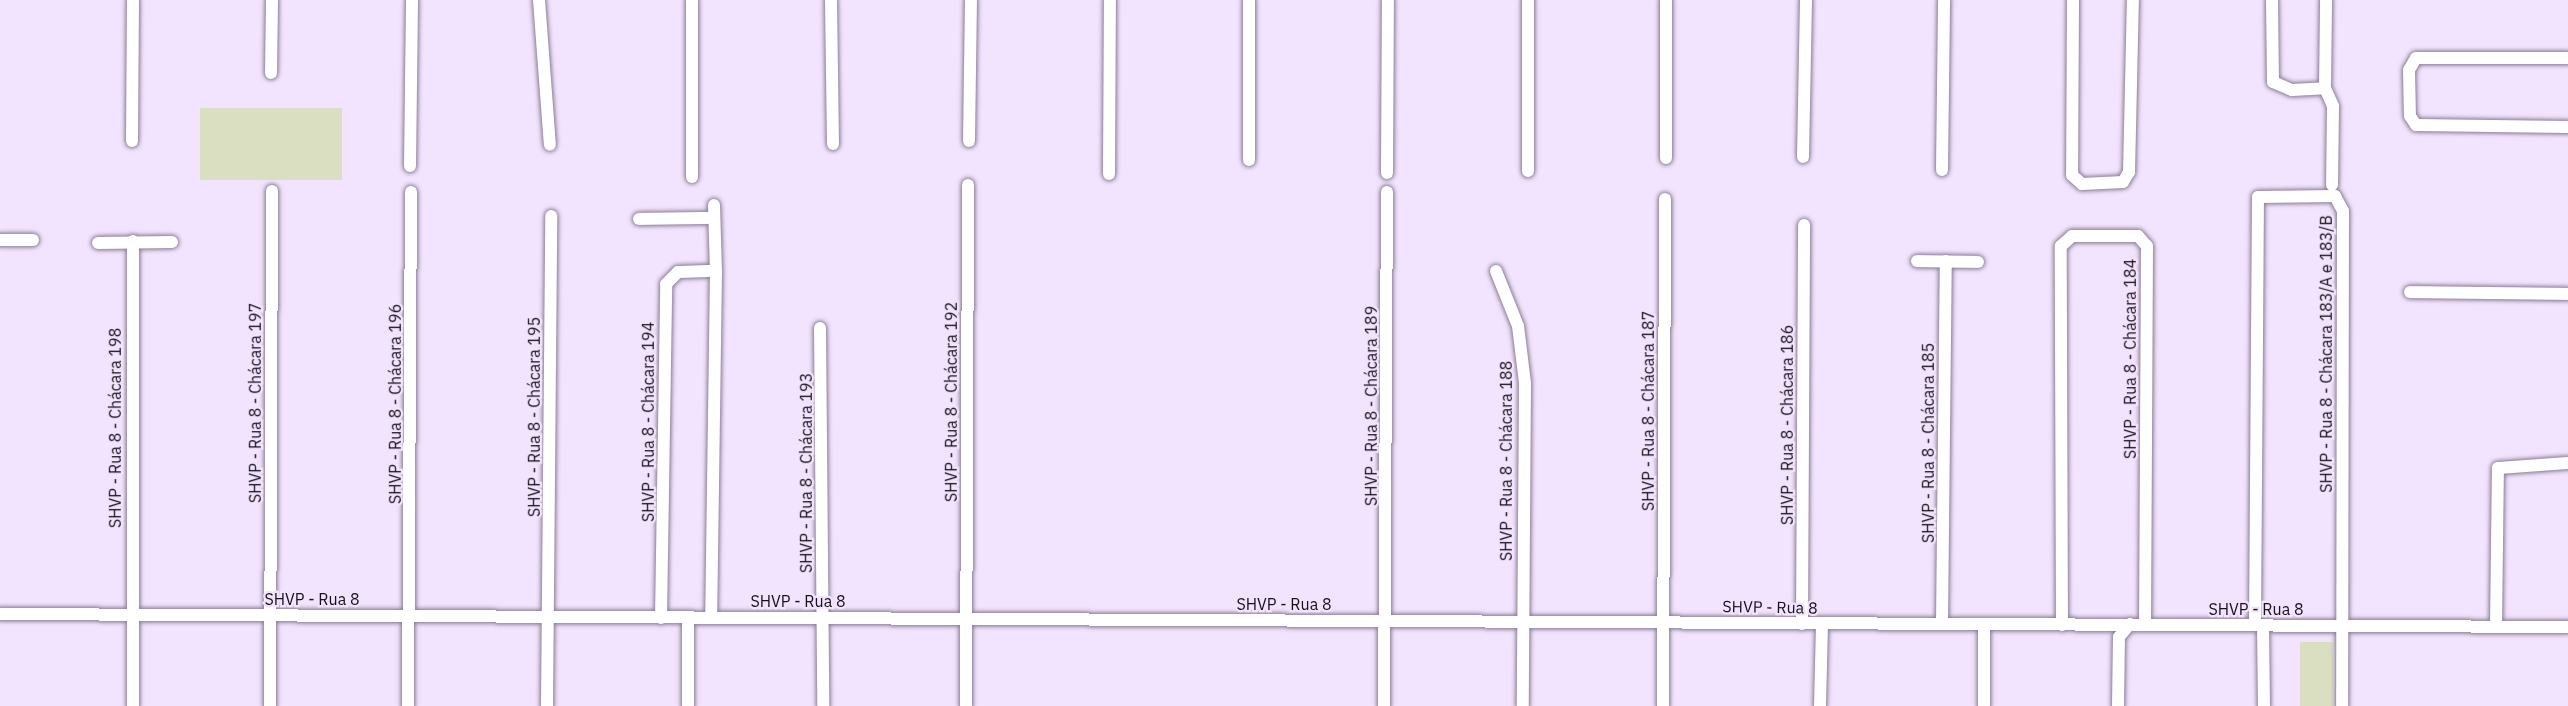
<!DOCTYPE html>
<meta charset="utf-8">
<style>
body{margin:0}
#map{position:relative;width:2568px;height:706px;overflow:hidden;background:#f2e4fe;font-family:"IBM Plex Sans",sans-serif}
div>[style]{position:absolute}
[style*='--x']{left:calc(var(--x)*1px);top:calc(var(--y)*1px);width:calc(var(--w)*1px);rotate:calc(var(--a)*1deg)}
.green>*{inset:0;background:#dbdfc1;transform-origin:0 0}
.roads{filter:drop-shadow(0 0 2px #8a7d95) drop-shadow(0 0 2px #8a7d95)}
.minor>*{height:12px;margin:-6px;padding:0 6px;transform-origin:6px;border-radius:6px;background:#fff}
span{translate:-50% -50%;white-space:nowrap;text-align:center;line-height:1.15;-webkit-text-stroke:4.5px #f2e4fe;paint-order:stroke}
.street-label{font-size:16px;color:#16111a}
</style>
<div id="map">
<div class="green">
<i style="left:200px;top:108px;width:142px;height:72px"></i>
<i style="left:2300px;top:642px;width:33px;height:64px"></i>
</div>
<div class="roads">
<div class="minor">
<i style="--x:539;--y:0;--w:145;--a:85.7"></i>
<i style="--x:831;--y:0;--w:144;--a:89.2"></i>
<i style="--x:2073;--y:0;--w:175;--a:90.3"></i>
<i style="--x:2072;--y:175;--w:13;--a:42"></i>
<i style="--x:2082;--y:184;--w:41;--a:-2.8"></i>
<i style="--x:2123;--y:182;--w:12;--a:-59"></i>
<i style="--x:2129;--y:172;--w:172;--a:-88.7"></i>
<i style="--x:2272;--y:0;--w:82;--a:89.3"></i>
<i style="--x:2273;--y:82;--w:21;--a:23"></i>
<i style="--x:2292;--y:90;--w:33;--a:-3"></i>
<i style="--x:2325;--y:88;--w:20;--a:66"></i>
<i style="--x:2333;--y:106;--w:79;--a:90.7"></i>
<i style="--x:2568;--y:58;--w:152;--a:180"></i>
<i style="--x:2416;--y:58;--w:14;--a:120"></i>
<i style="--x:2409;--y:70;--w:46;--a:88.8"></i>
<i style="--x:2410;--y:116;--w:11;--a:56"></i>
<i style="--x:2416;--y:125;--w:152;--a:0.8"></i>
<i style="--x:271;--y:73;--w:73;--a:-89.2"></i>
<i style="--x:2325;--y:88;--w:88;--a:-89.3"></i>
<i style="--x:132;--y:141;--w:141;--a:-89.6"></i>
<i style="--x:969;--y:141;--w:141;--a:-89.2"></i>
<i style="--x:1803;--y:157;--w:157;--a:-88.9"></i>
<i style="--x:1666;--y:158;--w:158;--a:-90"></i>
<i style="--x:1249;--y:160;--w:160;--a:-90"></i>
<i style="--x:410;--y:166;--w:166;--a:-89.3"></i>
<i style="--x:1942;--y:170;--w:170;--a:-89.3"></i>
<i style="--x:1528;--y:171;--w:171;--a:-90"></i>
<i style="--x:1387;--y:173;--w:173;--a:-89.7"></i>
<i style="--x:1109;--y:174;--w:174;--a:-89.7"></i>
<i style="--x:692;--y:177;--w:177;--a:-90"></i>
<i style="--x:714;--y:205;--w:66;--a:88.3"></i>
<i style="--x:639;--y:219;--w:75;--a:-0.8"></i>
<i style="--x:0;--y:240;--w:33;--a:0"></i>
<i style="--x:98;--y:243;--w:74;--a:-0.8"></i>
<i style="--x:1917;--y:261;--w:61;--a:0.9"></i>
<i style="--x:1496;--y:271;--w:59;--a:68.2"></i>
<i style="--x:1518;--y:326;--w:57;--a:83"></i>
<i style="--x:1525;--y:383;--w:323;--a:90.4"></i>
<i style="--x:2410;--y:292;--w:158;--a:0.7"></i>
<i style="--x:820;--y:328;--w:378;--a:89.5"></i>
<i style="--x:0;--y:614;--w:2568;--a:0.29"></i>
<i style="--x:661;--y:618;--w:334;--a:-89.1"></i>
<i style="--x:666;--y:284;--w:17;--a:-45"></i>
<i style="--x:678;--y:272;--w:38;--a:-2"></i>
<i style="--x:716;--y:271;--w:347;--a:90.8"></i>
<i style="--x:1802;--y:624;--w:399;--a:-89.7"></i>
<i style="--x:1942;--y:624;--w:363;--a:-89.4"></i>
<i style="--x:1984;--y:625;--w:81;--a:90"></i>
<i style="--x:2062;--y:625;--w:379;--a:-90.2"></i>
<i style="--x:2061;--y:246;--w:15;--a:-42"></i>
<i style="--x:2072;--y:236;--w:66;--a:0"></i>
<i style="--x:2138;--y:236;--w:13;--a:48"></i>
<i style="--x:2147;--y:246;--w:378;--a:90.3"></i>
<i style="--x:2255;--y:625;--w:428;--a:-89.6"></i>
<i style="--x:2258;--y:197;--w:77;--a:-0.7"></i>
<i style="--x:2335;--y:196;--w:17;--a:62"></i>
<i style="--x:2343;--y:211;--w:495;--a:90.1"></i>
<i style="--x:2263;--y:625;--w:81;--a:89.3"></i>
<i style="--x:2496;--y:626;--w:158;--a:-89.3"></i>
<i style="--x:2498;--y:468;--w:70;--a:-4.1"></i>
<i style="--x:133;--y:706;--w:465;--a:-90"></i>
<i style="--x:270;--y:706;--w:515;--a:-89.78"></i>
<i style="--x:408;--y:706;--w:514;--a:-89.67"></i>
<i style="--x:547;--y:706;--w:490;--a:-89.5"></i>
<i style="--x:688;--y:706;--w:89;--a:-90"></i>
<i style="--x:966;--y:706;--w:521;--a:-89.78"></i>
<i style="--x:1384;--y:706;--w:514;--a:-89.67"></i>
<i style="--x:1663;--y:706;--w:507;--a:-89.77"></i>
<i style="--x:1820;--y:706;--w:82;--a:-88.6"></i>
<i style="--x:2118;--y:706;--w:69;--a:-89.2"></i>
<i style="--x:2119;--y:637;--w:17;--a:-50"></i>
</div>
</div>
<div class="street-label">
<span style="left:2326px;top:354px;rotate:-90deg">SHVP - Rua 8 - Chácara 183/A e 183/B</span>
<span style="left:2130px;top:359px;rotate:-90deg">SHVP - Rua 8 - Chácara 184</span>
<span style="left:951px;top:402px;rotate:-90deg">SHVP - Rua 8 - Chácara 192</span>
<span style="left:255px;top:403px;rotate:-90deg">SHVP - Rua 8 - Chácara 197</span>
<span style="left:395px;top:404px;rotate:-90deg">SHVP - Rua 8 - Chácara 196</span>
<span style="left:1371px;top:406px;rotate:-90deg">SHVP - Rua 8 - Chácara 189</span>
<span style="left:1648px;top:411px;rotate:-90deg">SHVP - Rua 8 - Chácara 187</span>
<span style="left:534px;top:417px;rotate:-90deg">SHVP - Rua 8 - Chácara 195</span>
<span style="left:648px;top:422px;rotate:-90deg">SHVP - Rua 8 - Chácara 194</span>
<span style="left:1787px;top:425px;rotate:-90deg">SHVP - Rua 8 - Chácara 186</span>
<span style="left:115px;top:428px;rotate:-90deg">SHVP - Rua 8 - Chácara 198</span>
<span style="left:1928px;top:443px;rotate:-90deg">SHVP - Rua 8 - Chácara 185</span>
<span style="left:1506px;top:461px;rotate:-90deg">SHVP - Rua 8 - Chácara 188</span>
<span style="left:806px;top:473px;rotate:-90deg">SHVP - Rua 8 - Chácara 193</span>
<span style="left:312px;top:599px">SHVP - Rua 8</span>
<span style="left:798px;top:601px">SHVP - Rua 8</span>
<span style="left:1284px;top:604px">SHVP - Rua 8</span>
<span style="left:1770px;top:607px;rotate:1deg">SHVP - Rua 8</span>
<span style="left:2256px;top:609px">SHVP - Rua 8</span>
</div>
</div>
